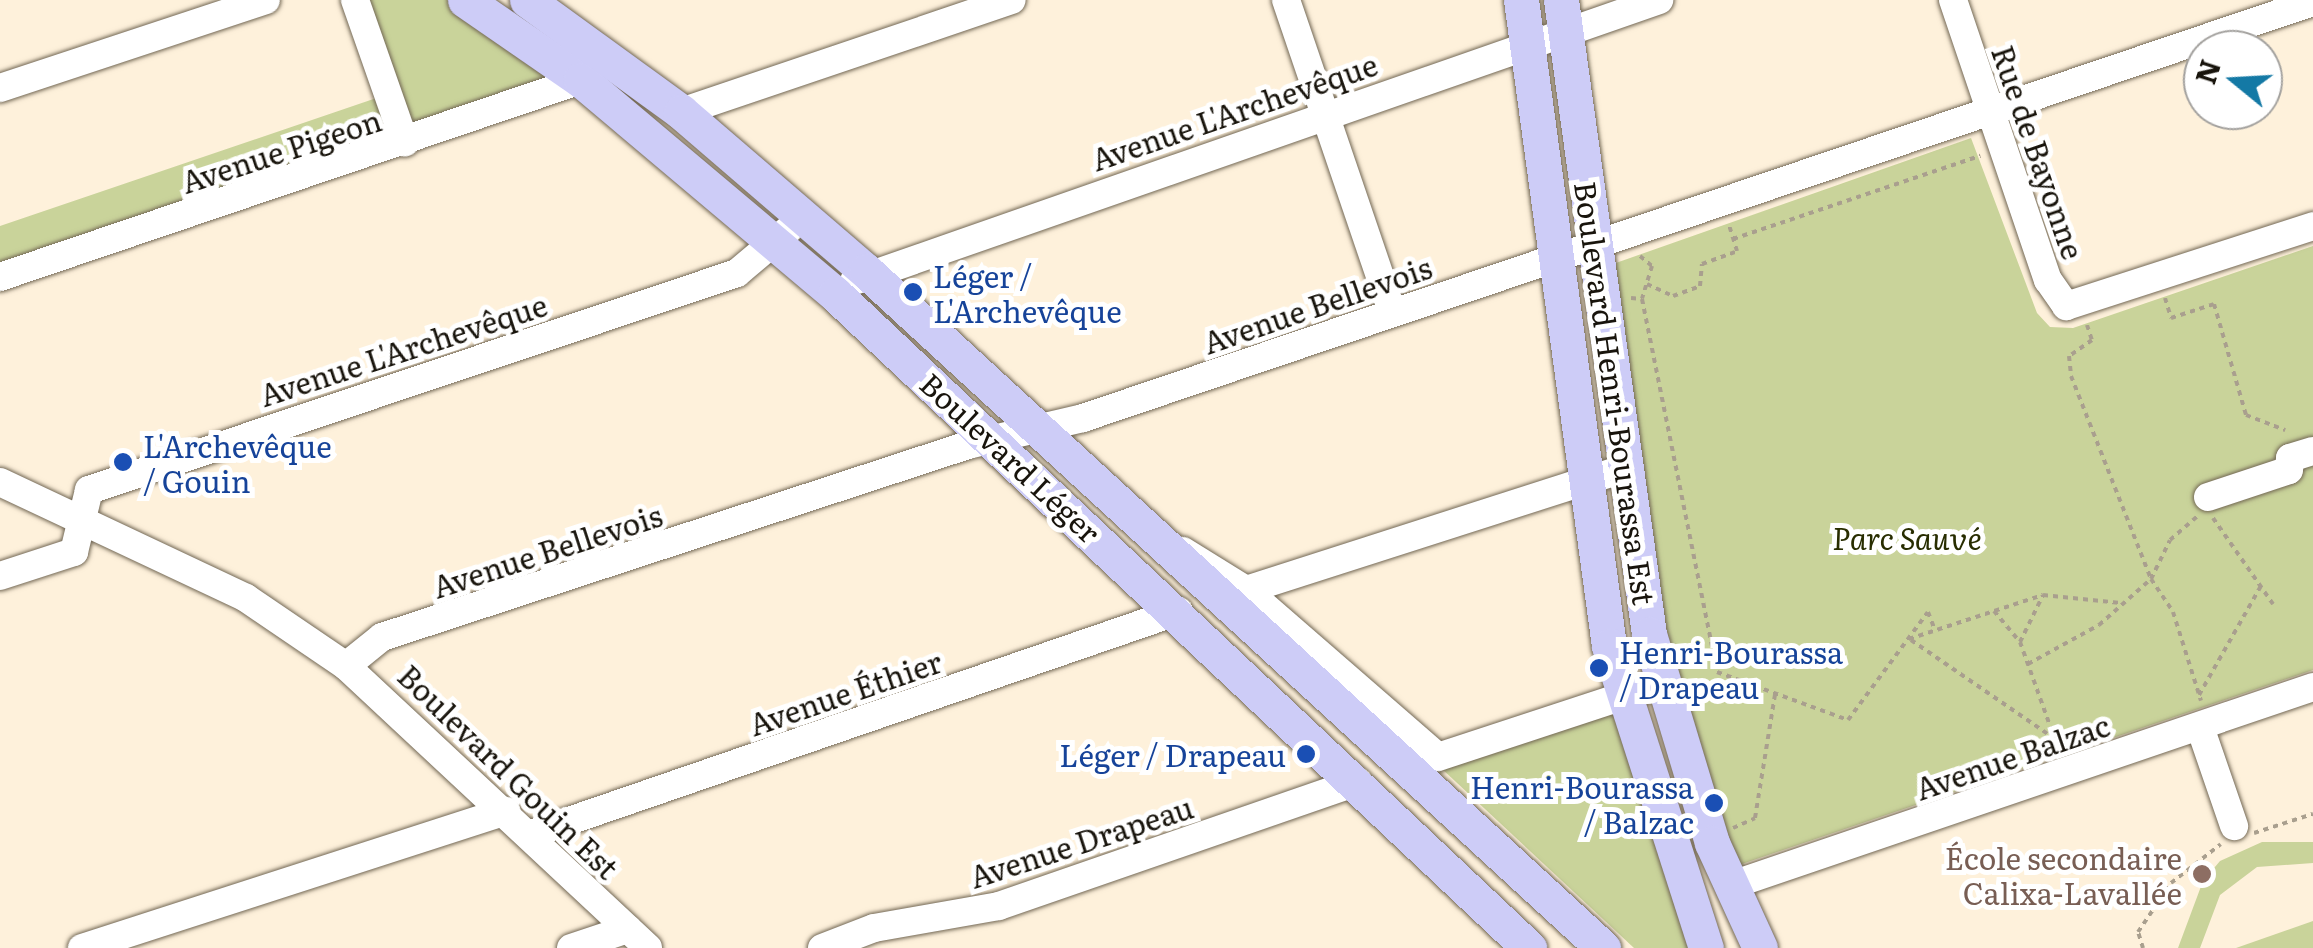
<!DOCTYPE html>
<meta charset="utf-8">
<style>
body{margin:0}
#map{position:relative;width:2313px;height:948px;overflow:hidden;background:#fef1db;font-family:Literata,serif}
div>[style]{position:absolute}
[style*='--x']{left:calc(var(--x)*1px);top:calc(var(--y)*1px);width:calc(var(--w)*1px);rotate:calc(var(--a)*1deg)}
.green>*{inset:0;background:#c9d39a}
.path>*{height:4px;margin-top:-2px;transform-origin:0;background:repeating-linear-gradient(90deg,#a99f8e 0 5px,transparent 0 10px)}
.roads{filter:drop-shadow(0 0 2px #726754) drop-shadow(0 0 2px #726754)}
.minor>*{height:28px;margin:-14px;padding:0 14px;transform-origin:14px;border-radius:14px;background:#fff}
.major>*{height:35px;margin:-17.5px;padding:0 17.5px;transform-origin:17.5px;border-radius:17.5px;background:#cdccf7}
.dots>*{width:28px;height:28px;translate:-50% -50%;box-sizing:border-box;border:5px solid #fff;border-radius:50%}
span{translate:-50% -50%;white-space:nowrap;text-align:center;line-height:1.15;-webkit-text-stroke:10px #fff;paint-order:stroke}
.street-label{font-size:30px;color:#18140c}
.transit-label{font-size:30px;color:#164399}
.left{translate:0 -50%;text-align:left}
.right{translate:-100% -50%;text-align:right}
.park-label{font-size:30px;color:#282d00;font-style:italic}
.education-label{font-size:30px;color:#785e54}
.north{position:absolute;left:2183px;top:30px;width:100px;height:100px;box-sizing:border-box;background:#fff;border:2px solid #a3a19e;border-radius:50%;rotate:288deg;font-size:28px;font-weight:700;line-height:40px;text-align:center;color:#18140c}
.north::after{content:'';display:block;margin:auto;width:35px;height:45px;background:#1479a5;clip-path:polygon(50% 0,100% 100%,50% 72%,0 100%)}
</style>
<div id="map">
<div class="green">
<i style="clip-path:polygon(357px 0,465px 0,581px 80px,0 263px,0 226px,397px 91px)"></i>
<i style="clip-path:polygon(1971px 138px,2037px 313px,2050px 327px,2073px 328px,2313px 246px,2313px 670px,1736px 866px,1700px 770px,1653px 579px,1613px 264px)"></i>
<i style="clip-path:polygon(1619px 702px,1690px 948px,1634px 948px,1441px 768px)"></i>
<i style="clip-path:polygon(2262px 842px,2313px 842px,2313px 863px,2257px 867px,2220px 895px,2200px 948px,2178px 948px,2203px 881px,2220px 861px)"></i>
<i style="clip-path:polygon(2313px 921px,2313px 948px,2236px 948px)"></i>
</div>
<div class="path">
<i style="--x:1733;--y:239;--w:261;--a:-18.6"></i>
<i style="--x:1640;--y:256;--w:16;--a:40"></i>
<i style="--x:1652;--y:266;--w:34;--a:107"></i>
<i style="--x:1647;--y:284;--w:29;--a:25"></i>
<i style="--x:1673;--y:296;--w:29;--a:-20"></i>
<i style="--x:1700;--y:286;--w:22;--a:-85"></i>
<i style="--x:1702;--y:264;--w:37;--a:-20"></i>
<i style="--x:1737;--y:251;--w:28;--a:-107"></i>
<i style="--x:1631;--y:298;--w:11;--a:5"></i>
<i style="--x:1642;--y:299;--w:380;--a:78.6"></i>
<i style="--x:1717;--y:672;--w:140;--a:20.1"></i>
<i style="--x:1848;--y:720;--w:134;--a:-53.5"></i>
<i style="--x:1928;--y:612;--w:19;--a:69"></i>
<i style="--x:2165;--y:298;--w:21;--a:73"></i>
<i style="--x:2171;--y:318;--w:45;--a:-18"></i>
<i style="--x:2214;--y:304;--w:116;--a:73.9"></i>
<i style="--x:2246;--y:415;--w:42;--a:21"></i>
<i style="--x:2087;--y:325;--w:16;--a:72"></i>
<i style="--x:2092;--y:340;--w:28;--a:145"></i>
<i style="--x:2069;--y:356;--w:20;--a:84"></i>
<i style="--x:2071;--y:376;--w:218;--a:68.5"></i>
<i style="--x:2151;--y:579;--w:40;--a:56"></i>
<i style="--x:2173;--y:612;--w:93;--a:72.5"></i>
<i style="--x:2213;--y:518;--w:105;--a:55.1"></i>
<i style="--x:1994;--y:611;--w:40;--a:50"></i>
<i style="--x:2020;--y:642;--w:113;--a:70.3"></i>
<i style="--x:1909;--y:639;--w:141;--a:-18.2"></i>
<i style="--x:2043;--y:595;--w:78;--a:5.9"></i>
<i style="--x:1911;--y:640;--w:175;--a:34.5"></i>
<i style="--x:2020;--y:642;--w:52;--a:-63.9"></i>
<i style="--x:2028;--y:664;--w:81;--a:-28.8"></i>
<i style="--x:2099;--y:625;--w:69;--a:-41.5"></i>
<i style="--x:2151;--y:579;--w:43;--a:-64"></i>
<i style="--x:2170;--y:540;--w:37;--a:-41"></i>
<i style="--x:2199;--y:695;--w:125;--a:-60.4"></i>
<i style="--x:1733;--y:828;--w:24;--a:-24"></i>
<i style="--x:1755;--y:818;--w:126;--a:-80.8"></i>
<i style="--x:2254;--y:833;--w:62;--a:-17.9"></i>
<i style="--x:2143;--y:948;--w:17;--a:-107"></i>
<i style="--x:2138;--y:932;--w:59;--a:-56"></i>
<i style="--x:2171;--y:883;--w:63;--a:-38"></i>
</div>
<div class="roads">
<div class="minor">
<i style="--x:355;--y:0;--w:151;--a:70.7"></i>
<i style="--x:1286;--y:0;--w:330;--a:71.2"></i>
<i style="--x:1953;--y:0;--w:296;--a:71.3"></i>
<i style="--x:2048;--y:280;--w:32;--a:55"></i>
<i style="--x:2066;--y:306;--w:260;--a:-17.9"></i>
<i style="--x:0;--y:88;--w:280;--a:-18.3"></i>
<i style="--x:681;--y:112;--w:349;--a:-18.7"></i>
<i style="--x:0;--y:277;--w:613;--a:-18.73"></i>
<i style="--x:854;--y:281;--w:853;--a:-19.24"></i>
<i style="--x:0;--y:482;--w:272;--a:25.2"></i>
<i style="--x:246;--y:598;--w:121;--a:34.2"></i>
<i style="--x:346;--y:666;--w:413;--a:43"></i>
<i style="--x:2208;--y:497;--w:85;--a:-18.4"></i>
<i style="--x:2289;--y:470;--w:12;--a:-85"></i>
<i style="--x:2290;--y:458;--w:24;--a:-17"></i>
<i style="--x:1183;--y:551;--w:74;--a:31.8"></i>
<i style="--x:1246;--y:590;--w:254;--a:41"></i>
<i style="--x:1438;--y:757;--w:234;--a:-18.2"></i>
<i style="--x:0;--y:576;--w:78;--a:-18"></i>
<i style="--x:74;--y:552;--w:64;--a:-76.4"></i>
<i style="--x:89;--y:490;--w:683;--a:-18.51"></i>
<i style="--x:737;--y:273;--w:68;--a:-40.2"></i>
<i style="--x:1246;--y:590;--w:398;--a:-17.8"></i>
<i style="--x:346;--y:666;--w:46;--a:-38.9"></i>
<i style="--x:382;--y:637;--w:617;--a:-18.14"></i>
<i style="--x:968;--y:445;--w:118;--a:-13.2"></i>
<i style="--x:1083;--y:418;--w:1298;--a:-18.69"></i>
<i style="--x:2200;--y:727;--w:105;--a:71"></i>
<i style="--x:531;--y:834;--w:685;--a:-18.99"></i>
<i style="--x:1732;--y:885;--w:614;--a:-18.82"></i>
<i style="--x:82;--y:948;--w:446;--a:-17.9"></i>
<i style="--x:571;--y:948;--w:60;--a:-18.4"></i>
<i style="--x:822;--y:948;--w:56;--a:-21"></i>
<i style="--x:874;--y:928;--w:127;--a:-10"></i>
<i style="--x:999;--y:906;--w:380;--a:-19.1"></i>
</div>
<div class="major">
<i style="--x:465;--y:0;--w:141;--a:34.6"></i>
<i style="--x:581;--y:80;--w:332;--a:40.1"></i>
<i style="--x:835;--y:294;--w:954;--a:43.3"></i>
<i style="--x:527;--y:0;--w:190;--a:36"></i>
<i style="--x:681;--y:112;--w:244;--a:40.7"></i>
<i style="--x:866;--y:271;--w:1001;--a:42.57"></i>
<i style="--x:1521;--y:0;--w:652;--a:82.24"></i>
<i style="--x:1609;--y:646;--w:317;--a:72.2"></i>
<i style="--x:1561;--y:0;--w:640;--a:82.1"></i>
<i style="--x:1649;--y:634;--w:218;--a:73.2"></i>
<i style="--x:1712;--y:843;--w:115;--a:65.4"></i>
</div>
</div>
<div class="dots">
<i style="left:913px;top:292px;background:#1a4fb4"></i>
<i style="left:123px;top:462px;background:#1a4fb4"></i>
<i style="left:1599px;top:668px;background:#1a4fb4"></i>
<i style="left:1306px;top:754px;background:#1a4fb4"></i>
<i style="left:1714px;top:803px;background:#1a4fb4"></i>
<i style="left:2202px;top:874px;background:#8d6e63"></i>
</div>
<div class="street-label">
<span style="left:1234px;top:111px;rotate:-19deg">Avenue L'Archevêque</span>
<span style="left:281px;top:150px;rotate:-18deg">Avenue Pigeon</span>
<span style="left:2039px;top:152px;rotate:71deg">Rue de Bayonne</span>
<span style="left:1317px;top:304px;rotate:-19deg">Avenue Bellevois</span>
<span style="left:403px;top:349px;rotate:-18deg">Avenue L'Archevêque</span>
<span style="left:1616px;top:393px;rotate:82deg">Boulevard Henri-Bourassa Est</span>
<span style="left:1011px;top:457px;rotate:43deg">Boulevard Léger</span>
<span style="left:547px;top:550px;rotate:-18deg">Avenue Bellevois</span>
<span style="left:845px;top:692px;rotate:-19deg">Avenue Éthier</span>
<span style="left:2012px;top:756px;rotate:-19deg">Avenue Balzac</span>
<span style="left:509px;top:771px;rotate:44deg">Boulevard Gouin Est</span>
<span style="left:1081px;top:841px;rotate:-18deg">Avenue Drapeau</span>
</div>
<div class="transit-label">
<span class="left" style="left:933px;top:292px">Léger /<br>L'Archevêque</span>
<span class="left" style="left:143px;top:462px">L'Archevêque<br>/ Gouin</span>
<span class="left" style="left:1619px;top:668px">Henri-Bourassa<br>/ Drapeau</span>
<span class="right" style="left:1286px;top:754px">Léger / Drapeau</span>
<span class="right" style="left:1694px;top:803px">Henri-Bourassa<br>/ Balzac</span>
</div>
<div class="park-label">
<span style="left:1907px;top:537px">Parc Sauvé</span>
</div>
<div class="education-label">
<span class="right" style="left:2182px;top:874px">École secondaire<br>Calixa-Lavallée</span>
</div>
<div class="north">N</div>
</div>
